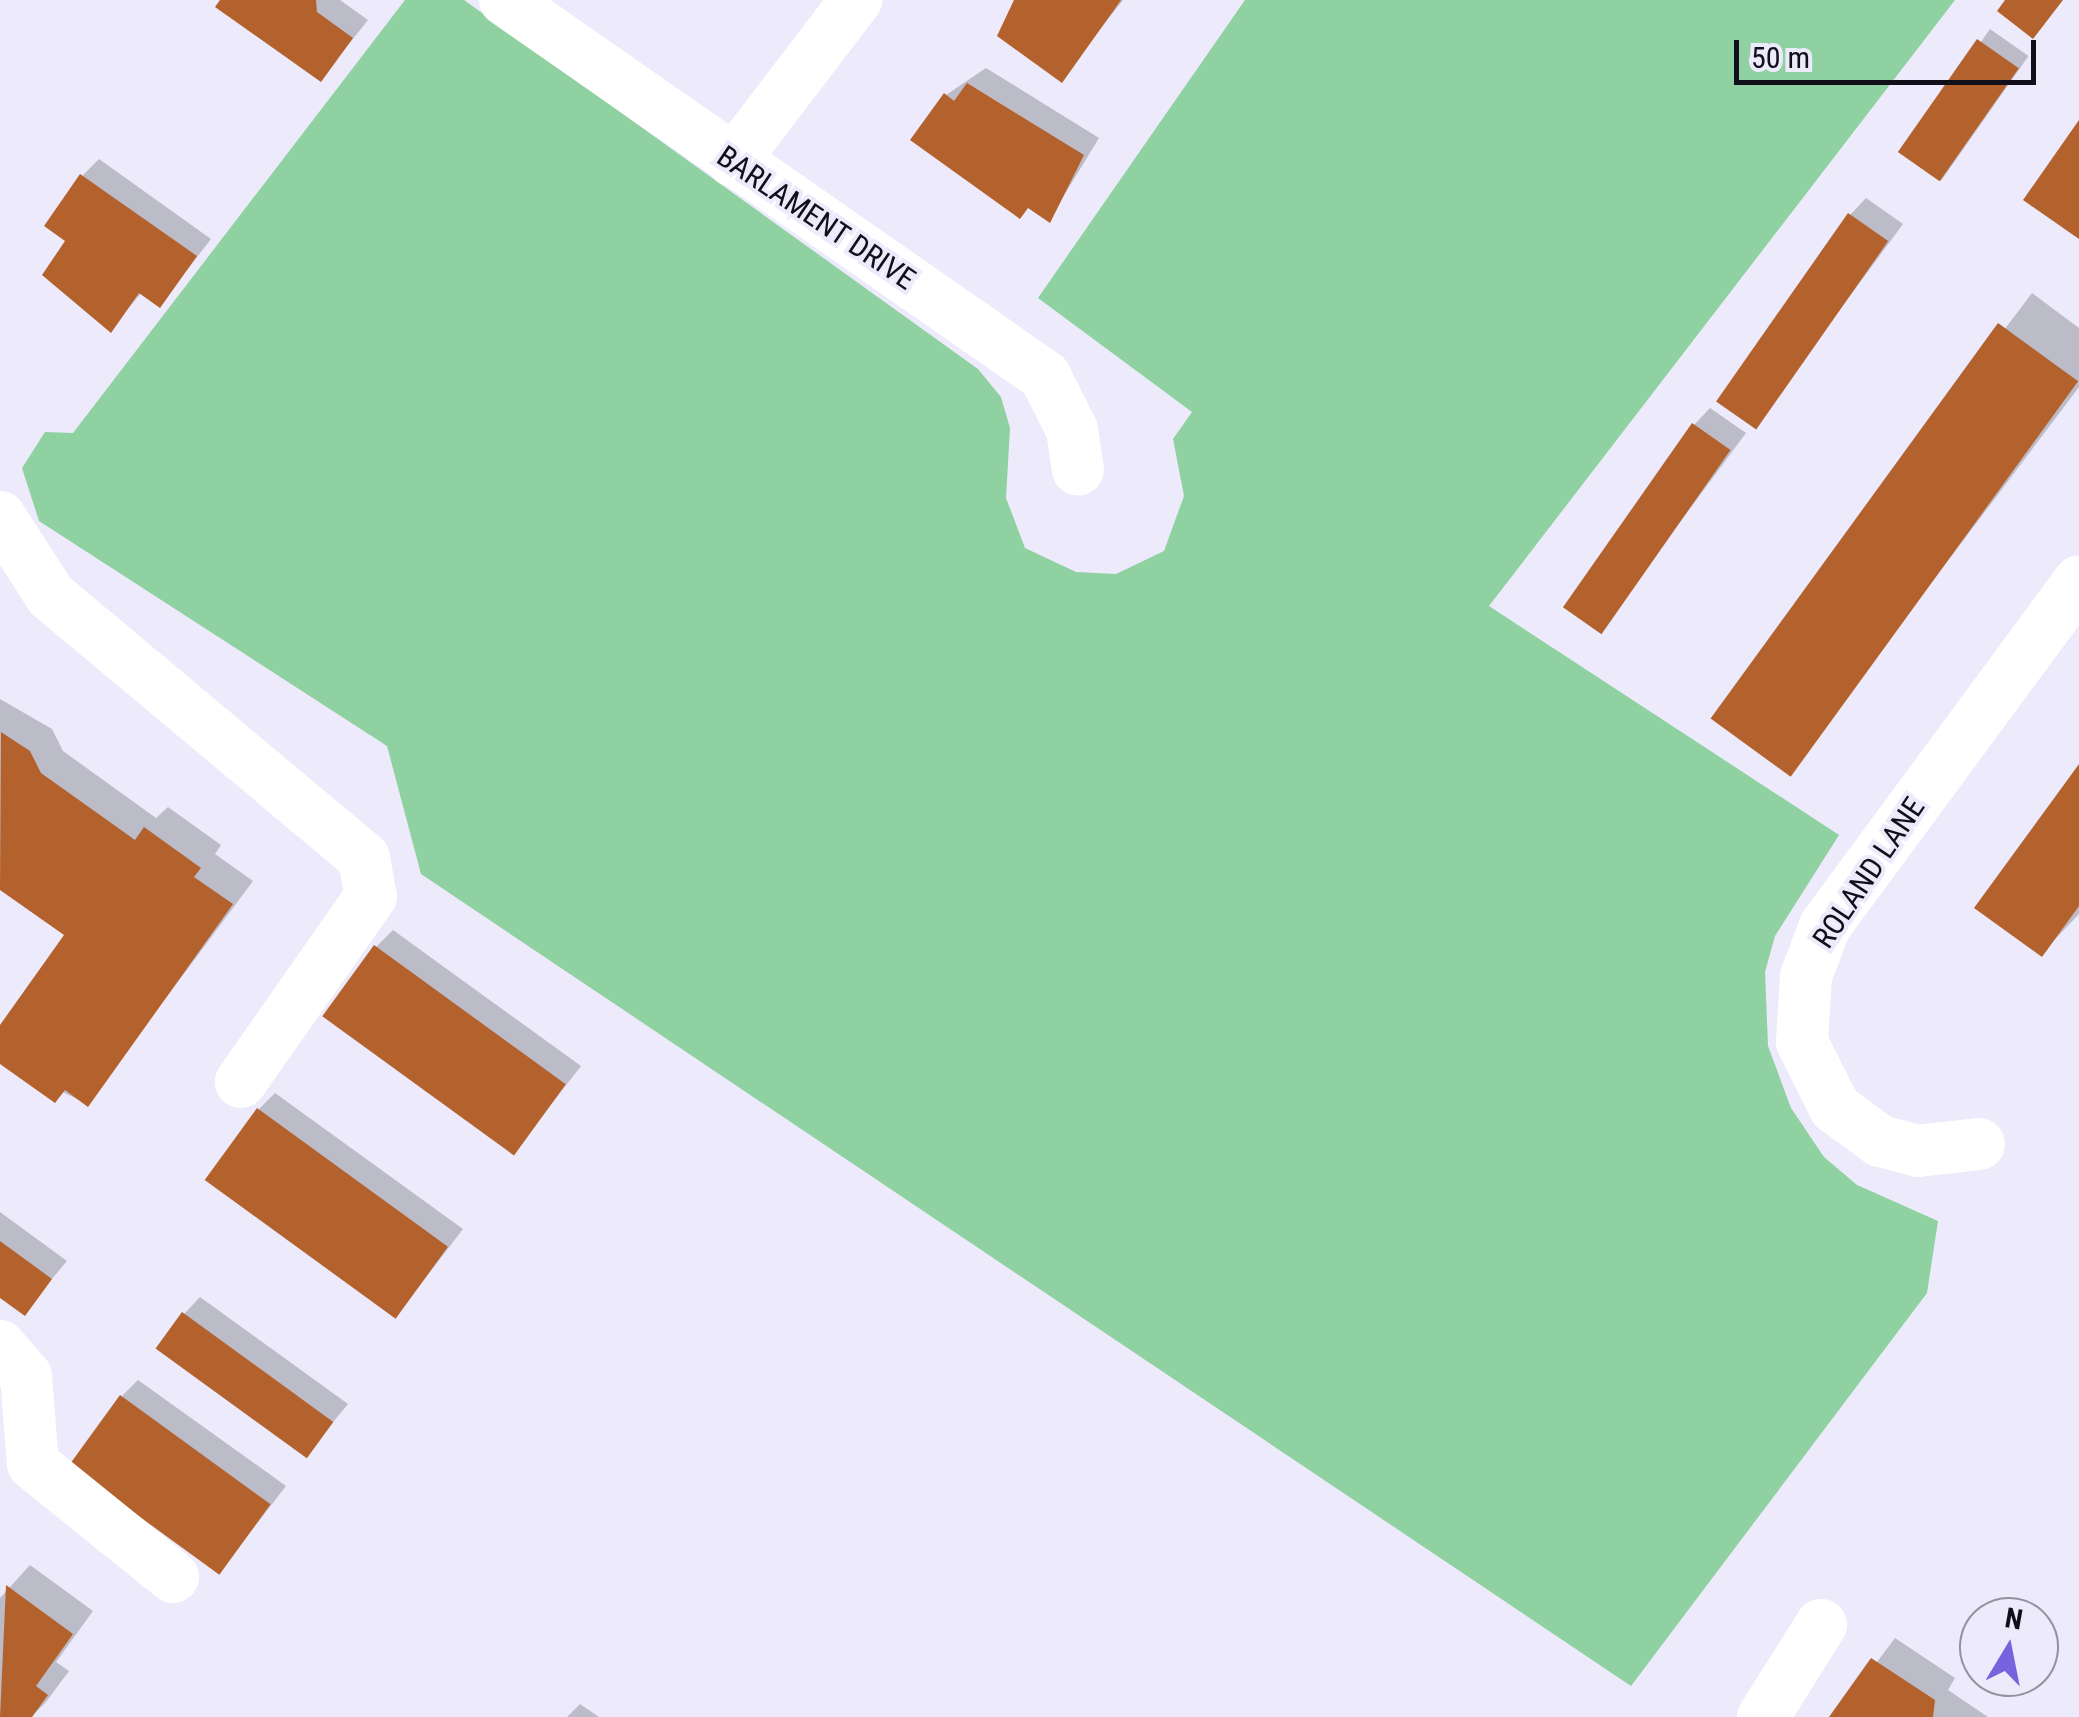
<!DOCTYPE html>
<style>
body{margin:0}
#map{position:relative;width:2079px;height:1717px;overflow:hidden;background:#eceafb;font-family:"Roboto Condensed",sans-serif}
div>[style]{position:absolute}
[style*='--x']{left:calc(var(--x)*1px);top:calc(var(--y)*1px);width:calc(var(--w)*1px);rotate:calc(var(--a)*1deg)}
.green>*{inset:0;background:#8fd1a1}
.shadow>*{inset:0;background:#0003;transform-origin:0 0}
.building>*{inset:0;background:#b3622d;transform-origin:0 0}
.minor>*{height:52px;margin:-26px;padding:0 26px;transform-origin:26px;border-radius:26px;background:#fff}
span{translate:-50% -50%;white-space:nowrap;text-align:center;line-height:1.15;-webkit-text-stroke:8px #eceafb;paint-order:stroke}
.street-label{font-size:30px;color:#110f19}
.north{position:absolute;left:1959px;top:1597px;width:100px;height:100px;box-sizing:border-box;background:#eceafb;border:2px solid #9492a1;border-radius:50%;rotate:10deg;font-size:28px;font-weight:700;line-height:40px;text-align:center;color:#110f19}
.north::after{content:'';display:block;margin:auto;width:35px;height:45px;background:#7663dd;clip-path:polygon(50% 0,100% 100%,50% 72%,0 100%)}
.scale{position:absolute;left:1734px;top:40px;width:302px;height:45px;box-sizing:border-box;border:5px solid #110f19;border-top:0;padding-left:12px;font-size:30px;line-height:35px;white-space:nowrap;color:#110f19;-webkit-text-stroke:8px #eceafb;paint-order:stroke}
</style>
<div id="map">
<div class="green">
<i style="clip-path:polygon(405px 0,464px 0,978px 369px,1001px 397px,1010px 428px,1006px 498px,1025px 548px,1076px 572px,1116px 574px,1164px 551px,1184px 496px,1173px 439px,1192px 412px,1038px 298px,1245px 0,1955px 0,1489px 606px,1839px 835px,1775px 936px,1765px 972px,1768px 1046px,1791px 1108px,1824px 1157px,1857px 1185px,1938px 1221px,1927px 1293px,1631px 1686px,421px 874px,387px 746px,39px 521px,22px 468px,45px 432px,73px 433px)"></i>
</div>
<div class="shadow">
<i style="clip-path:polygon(223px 0,340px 0,368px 20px,321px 79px)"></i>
<i style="clip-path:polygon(1020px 0,1123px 0,1061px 79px,1000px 35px)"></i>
<i style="left:1990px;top:29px;width:47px;height:152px;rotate:35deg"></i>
<i style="clip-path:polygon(986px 68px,1099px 138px,1049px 220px,946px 95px)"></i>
<i style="clip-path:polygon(99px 159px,211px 239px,160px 305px,142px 292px,111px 329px,69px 241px,82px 176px)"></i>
<i style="clip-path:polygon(1866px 198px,1903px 224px,1754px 426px,1850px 215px)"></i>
<i style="clip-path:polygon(2032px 293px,2079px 328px,2079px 387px,1788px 773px,1712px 717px)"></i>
<i style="clip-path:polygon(1710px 408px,1746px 433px,1600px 630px,1694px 425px)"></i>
<i style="clip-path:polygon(0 699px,52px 729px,63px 751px,156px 818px,168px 807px,221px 845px,215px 854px,253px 881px,87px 1104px,0 1061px,0 1029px,67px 934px,0 887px)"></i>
<i style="clip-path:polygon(2079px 769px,2079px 914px,2041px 954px)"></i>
<i style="clip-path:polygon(393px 930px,581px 1066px,515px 1151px,376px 947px)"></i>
<i style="clip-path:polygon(275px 1093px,463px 1229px,397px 1315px,259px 1109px)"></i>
<i style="clip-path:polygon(0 1212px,67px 1261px,24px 1312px,0 1294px)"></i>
<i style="clip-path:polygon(200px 1297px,348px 1404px,307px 1454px,184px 1314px)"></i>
<i style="clip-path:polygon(138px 1380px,286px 1486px,221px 1570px,122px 1396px)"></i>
<i style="clip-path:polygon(30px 1565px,93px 1611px,56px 1662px,69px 1671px,46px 1702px,31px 1717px,0 1717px,0 1598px)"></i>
<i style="clip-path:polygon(1895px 1638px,1955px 1678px,1948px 1690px,1988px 1717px,1836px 1717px)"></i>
<i style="clip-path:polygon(580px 1704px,599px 1717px,567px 1717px)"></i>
</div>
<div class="building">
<i style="clip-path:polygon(220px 0,316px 0,317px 12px,353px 38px,321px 82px,215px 7px)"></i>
<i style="clip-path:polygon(1014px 0,1121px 0,1062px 83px,997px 36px)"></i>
<i style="clip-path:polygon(2005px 0,2063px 0,2033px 39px,1997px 11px)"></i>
<i style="left:1977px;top:39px;width:51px;height:138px;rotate:35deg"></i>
<i style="clip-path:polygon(967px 83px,1084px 155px,1050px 223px,1028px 208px,1020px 219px,910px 140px,944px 93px,954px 101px)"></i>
<i style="clip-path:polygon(2079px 120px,2079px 239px,2023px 200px)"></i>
<i style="clip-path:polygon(80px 174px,197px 256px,160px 308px,139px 293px,111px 333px,42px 275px,65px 241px,44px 226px)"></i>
<i style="left:1848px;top:213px;width:49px;height:230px;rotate:35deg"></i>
<i style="left:1998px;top:323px;width:99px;height:489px;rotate:36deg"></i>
<i style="left:1692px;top:423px;width:47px;height:225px;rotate:35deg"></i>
<i style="clip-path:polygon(1px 732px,30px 751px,41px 773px,135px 840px,144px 827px,201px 868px,194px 877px,233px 904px,88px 1107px,65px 1090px,55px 1103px,0 1064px,0 1025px,64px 935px,0 890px)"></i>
<i style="clip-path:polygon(2079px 764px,2079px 906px,2042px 957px,1974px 908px)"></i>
<i style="left:374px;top:945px;width:237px;height:88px;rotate:36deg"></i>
<i style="left:257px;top:1108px;width:236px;height:89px;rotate:36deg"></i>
<i style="clip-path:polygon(0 1241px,52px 1279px,25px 1316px,0 1298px)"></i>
<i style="left:182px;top:1312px;width:187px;height:45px;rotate:36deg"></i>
<i style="left:120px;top:1395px;width:186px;height:87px;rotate:36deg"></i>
<i style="clip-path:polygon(6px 1585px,73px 1634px,36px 1686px,48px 1695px,32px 1717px,0 1717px)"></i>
<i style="clip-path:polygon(1871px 1658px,1935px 1700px,1933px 1717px,1829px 1717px)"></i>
</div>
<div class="minor">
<i style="--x:505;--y:0;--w:658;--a:34.85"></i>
<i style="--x:1045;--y:376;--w:60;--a:63.4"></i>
<i style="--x:1072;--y:430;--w:40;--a:81.5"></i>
<i style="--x:733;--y:161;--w:203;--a:-52.6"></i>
<i style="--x:0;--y:517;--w:94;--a:57.2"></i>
<i style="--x:51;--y:596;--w:408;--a:39.9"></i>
<i style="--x:364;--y:858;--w:39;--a:80"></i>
<i style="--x:371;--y:896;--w:227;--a:125"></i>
<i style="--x:1979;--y:1144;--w:61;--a:173.5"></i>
<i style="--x:1918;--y:1151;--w:39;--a:-165"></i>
<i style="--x:1880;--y:1141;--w:56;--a:-143.7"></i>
<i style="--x:1835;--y:1108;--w:74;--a:-116.6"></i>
<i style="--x:1802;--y:1042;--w:66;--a:-86.5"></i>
<i style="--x:1806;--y:976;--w:53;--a:-69.2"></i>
<i style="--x:1825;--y:926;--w:428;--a:-53.6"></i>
<i style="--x:0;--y:1346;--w:40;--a:49"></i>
<i style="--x:26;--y:1376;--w:88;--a:85.5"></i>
<i style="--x:33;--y:1464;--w:180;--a:38.9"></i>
<i style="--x:1763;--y:1717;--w:109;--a:-57.8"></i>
</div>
<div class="street-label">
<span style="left:816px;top:218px;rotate:34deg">BARLAMENT DRIVE</span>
<span style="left:1869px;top:873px;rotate:-56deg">ROLAND LANE</span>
</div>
<div class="north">N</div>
<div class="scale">50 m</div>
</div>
